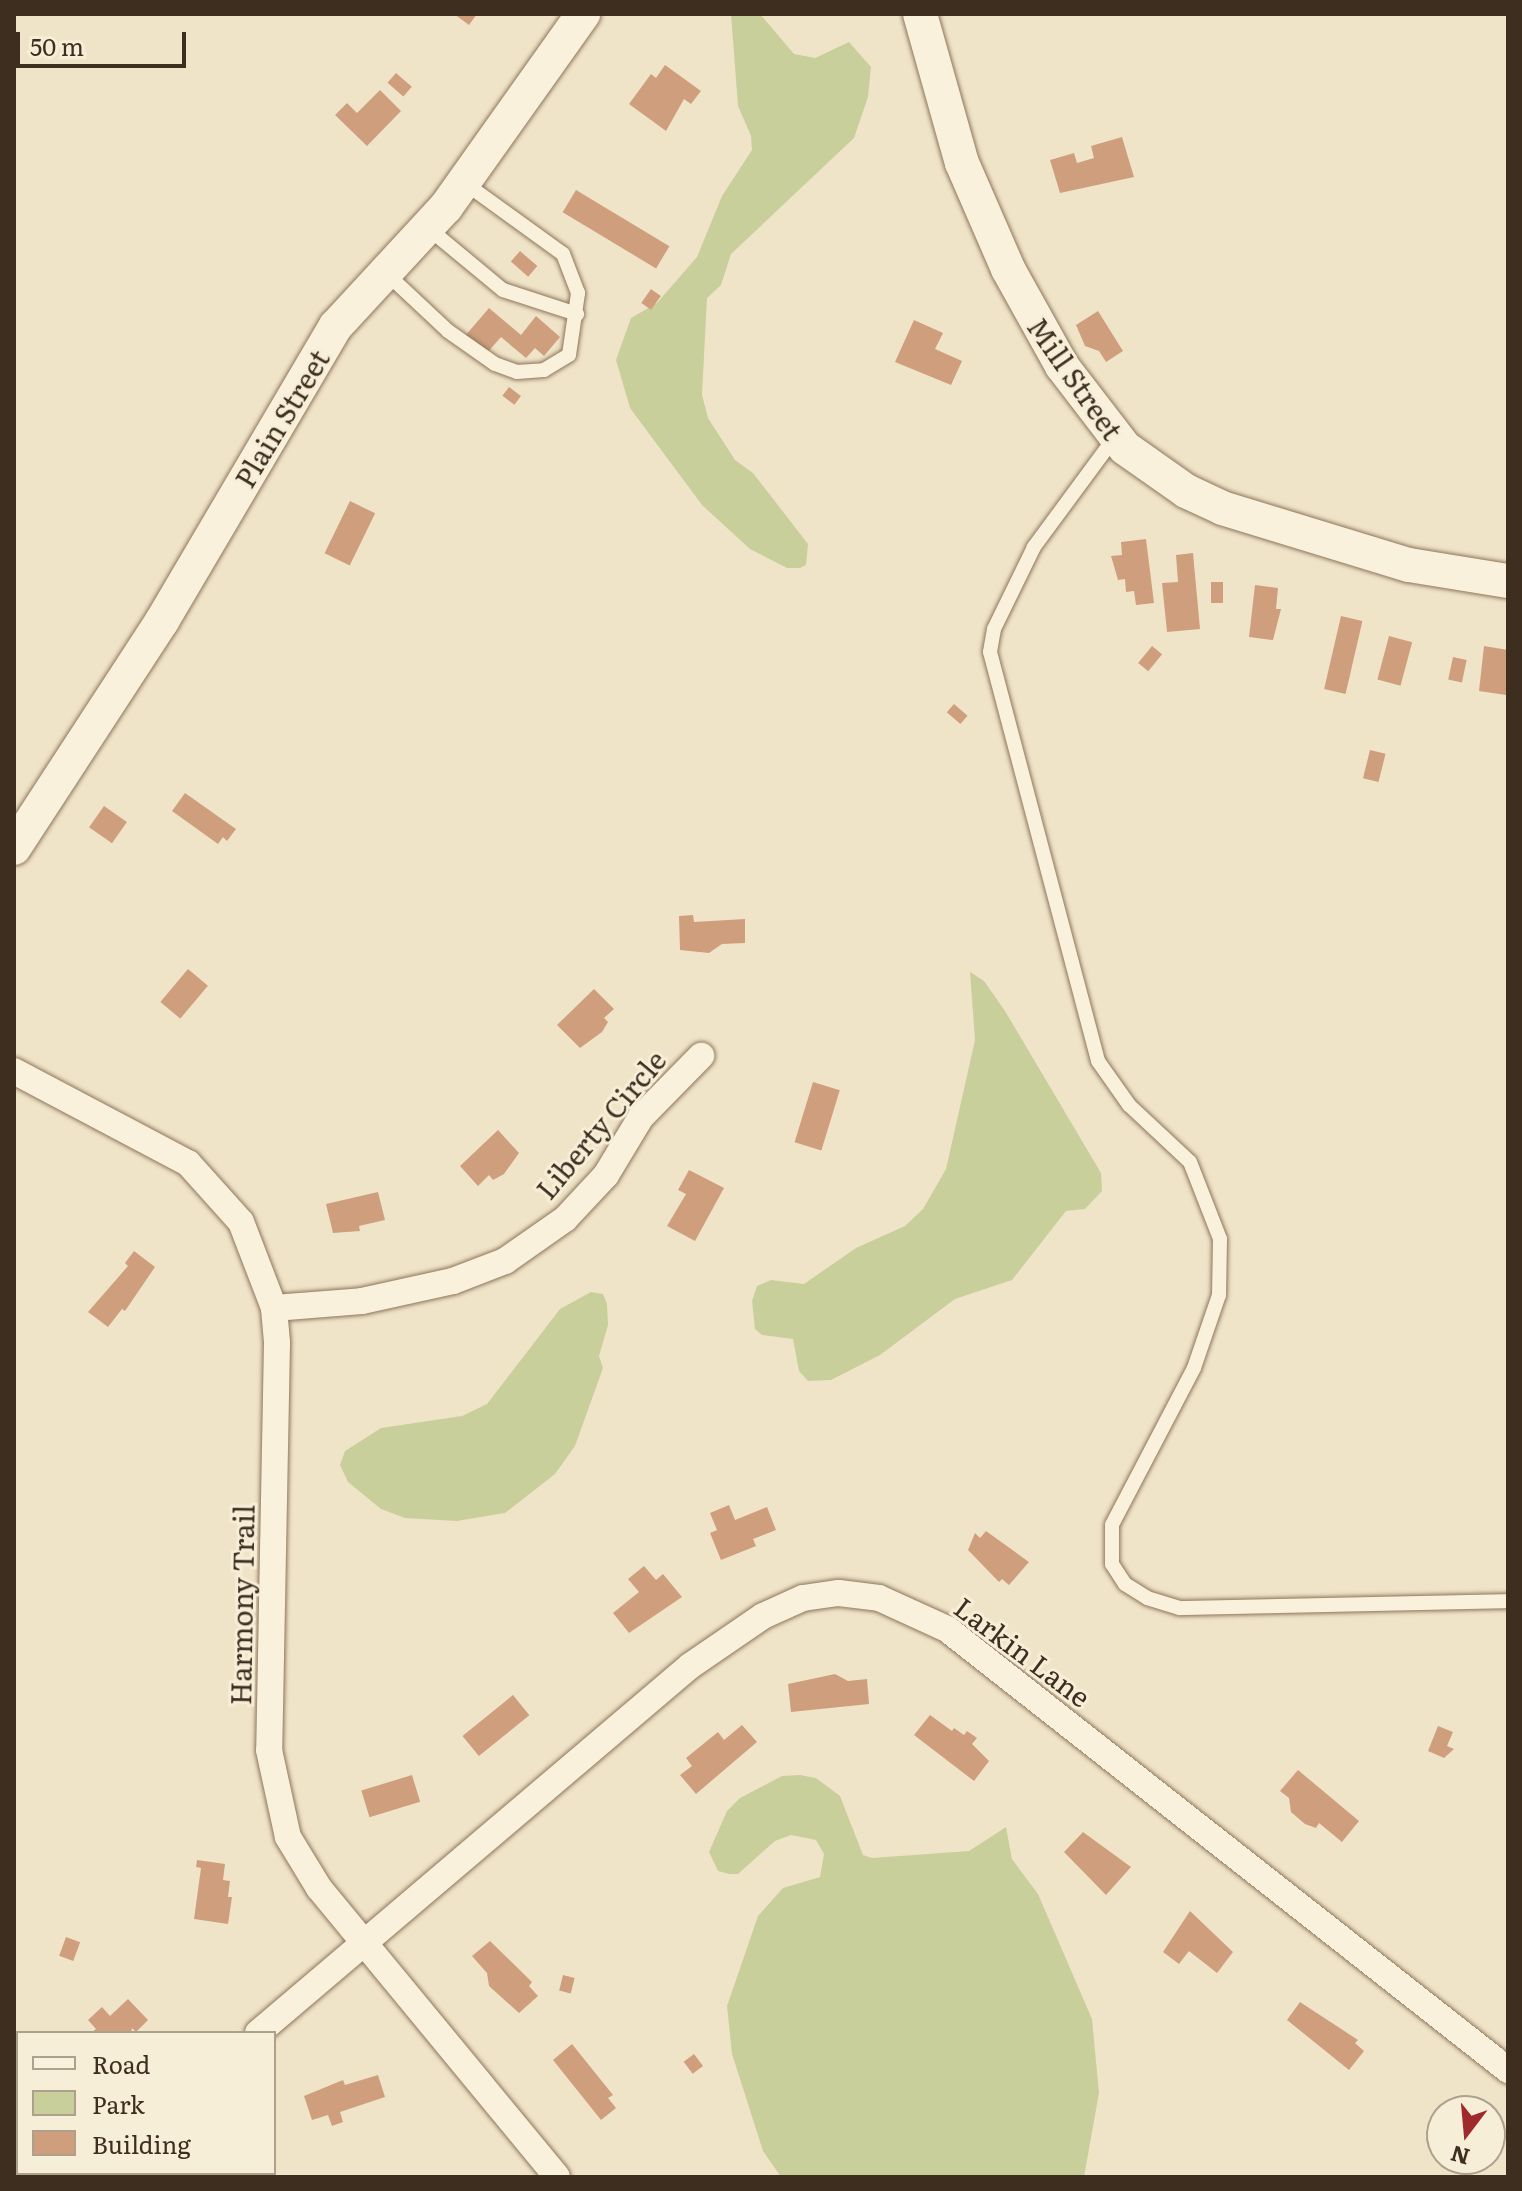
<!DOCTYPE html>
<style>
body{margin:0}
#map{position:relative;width:1522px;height:2191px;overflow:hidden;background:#f0e4c8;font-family:Literata,serif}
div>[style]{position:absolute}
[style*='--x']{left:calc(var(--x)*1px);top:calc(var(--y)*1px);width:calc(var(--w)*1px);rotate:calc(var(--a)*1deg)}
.green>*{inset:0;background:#c9cf9b}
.building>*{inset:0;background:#cf9f7d;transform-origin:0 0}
.roads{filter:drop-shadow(0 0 2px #8d765c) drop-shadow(0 0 2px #8d765c)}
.service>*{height:14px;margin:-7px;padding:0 7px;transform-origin:7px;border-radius:7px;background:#faf1dc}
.minor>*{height:26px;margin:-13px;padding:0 13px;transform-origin:13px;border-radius:13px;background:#faf1dc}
.tertiary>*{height:34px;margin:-17px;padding:0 17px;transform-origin:17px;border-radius:17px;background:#faf1dc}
span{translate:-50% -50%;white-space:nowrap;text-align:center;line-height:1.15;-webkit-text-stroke:6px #f7eed8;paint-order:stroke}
.street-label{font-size:28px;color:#3d2e20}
.frame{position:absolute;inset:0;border:16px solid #3d2e20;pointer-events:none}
.legend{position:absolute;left:16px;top:2031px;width:260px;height:144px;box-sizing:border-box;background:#f7eed8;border:2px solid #ada18e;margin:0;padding:10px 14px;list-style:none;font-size:24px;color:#3d2e20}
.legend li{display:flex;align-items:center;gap:16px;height:40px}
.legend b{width:40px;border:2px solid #ada18e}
.north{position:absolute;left:1426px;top:2095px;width:80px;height:80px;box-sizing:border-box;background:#f7eed8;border:2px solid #ada18e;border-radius:50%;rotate:196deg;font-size:22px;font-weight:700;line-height:32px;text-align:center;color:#3d2e20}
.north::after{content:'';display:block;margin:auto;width:28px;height:36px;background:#9e2a2b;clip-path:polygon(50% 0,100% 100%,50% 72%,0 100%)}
.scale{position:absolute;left:16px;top:32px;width:170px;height:36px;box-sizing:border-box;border:4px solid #3d2e20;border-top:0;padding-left:10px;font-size:24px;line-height:28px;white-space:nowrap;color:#3d2e20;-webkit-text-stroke:6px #f7eed8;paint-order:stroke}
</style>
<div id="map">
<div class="green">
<i style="clip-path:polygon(731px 14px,760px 14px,794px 54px,815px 58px,849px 42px,871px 67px,868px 97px,854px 138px,731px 254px,721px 285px,707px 298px,702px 395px,708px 418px,735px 460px,753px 473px,808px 544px,806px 565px,800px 568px,787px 568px,750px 549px,702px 505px,630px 408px,616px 360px,631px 318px,657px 303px,697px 257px,722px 196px,752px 150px,751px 136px,738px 106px)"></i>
<i style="clip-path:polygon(970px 972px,984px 981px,1005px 1011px,1101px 1173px,1102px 1191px,1085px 1209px,1066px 1211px,1012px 1280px,955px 1299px,880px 1355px,831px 1380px,808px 1381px,799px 1371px,793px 1339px,762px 1335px,755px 1329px,752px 1301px,757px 1286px,771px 1280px,804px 1284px,856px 1248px,905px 1226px,923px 1209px,946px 1169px,975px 1040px)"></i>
<i style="clip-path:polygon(591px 1292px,603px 1294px,607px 1304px,608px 1325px,599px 1356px,603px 1368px,575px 1446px,555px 1474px,505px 1513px,457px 1521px,405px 1518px,381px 1509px,348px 1482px,340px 1465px,345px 1451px,381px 1428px,462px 1416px,487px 1404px,560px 1309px)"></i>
<i style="clip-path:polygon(800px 1775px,816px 1778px,840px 1796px,863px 1855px,872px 1858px,969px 1851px,1006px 1827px,1012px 1859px,1038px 1894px,1092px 2019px,1099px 2093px,1084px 2177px,781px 2177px,763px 2151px,732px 2054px,727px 2006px,758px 1916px,783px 1888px,820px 1877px,824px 1854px,816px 1840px,791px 1835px,775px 1841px,738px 1874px,729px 1874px,718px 1871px,709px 1852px,727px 1811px,740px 1798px,782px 1776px)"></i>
</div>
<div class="building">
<i style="clip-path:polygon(454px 14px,477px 14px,469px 25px)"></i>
<i style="clip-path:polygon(665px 65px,701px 91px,691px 104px,684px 99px,666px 131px,629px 104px,651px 74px,656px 78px)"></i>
<i style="left:396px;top:73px;width:21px;height:13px;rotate:41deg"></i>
<i style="clip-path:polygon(380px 90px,401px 111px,367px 146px,335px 115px,347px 103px,357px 113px)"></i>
<i style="clip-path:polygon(1122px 137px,1134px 177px,1060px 193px,1050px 160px,1074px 153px,1077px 163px,1094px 158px,1091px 146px)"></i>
<i style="left:576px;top:190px;width:109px;height:26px;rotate:31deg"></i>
<i style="left:520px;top:251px;width:23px;height:14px;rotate:41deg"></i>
<i style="left:651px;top:289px;width:12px;height:17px;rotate:35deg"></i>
<i style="clip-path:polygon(489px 308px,521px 335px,536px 316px,560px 337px,544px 356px,535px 348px,526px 358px,501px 337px,486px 354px,465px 336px)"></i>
<i style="clip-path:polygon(1098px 311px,1123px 351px,1106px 362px,1099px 351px,1085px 346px,1076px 325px)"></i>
<i style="clip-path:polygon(914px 320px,943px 333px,935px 349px,962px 361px,951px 385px,895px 362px)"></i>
<i style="left:509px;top:387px;width:15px;height:11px;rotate:37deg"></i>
<i style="left:350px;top:501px;width:28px;height:58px;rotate:26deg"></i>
<i style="clip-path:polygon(1146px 539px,1154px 603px,1136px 605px,1134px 591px,1126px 592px,1125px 579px,1118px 580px,1111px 556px,1122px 555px,1121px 542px)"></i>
<i style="clip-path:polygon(1193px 553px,1200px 629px,1167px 632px,1162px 583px,1178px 582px,1176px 555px)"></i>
<i style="left:1211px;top:582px;width:12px;height:21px"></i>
<i style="clip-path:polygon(1255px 585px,1278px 588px,1276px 609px,1281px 609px,1273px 640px,1249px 637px)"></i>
<i style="left:1341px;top:616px;width:22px;height:75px;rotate:13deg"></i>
<i style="left:1389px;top:636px;width:24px;height:45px;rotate:15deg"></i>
<i style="left:1152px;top:646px;width:13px;height:22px;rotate:39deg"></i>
<i style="clip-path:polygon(1484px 646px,1508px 650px,1506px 695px,1479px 691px)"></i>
<i style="left:1453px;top:657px;width:14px;height:23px;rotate:12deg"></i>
<i style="left:954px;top:704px;width:18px;height:11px;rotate:41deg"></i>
<i style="left:1370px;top:750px;width:16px;height:29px;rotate:14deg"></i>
<i style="clip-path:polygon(185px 793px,236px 829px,227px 841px,223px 837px,218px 844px,172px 811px)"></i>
<i style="left:104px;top:806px;width:28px;height:26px;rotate:35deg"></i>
<i style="clip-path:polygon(693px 915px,694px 922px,745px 919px,745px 943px,722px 944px,709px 953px,680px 950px,679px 916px)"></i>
<i style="left:188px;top:969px;width:26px;height:43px;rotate:40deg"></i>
<i style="clip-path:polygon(594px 989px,614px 1009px,604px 1018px,608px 1022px,602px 1032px,580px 1048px,557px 1025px)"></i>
<i style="left:813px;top:1082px;width:28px;height:63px;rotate:17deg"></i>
<i style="clip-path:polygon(498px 1130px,519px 1153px,504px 1174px,493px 1180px,489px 1175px,478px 1186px,460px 1166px)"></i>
<i style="clip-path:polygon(689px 1170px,724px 1188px,695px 1241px,667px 1226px,686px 1194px,678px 1190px)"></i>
<i style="clip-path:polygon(378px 1192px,385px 1220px,359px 1226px,360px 1231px,333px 1233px,326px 1204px)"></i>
<i style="clip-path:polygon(134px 1251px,155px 1267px,125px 1311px,122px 1309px,108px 1327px,88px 1312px,128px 1266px,125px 1263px)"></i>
<i style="clip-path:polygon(729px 1505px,735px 1520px,767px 1507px,776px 1530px,753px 1539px,756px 1546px,721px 1560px,710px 1533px,717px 1530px,710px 1513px)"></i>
<i style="clip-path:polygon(986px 1531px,1029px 1562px,1009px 1585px,1002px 1579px,999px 1582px,968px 1550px,975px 1533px,980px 1538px)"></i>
<i style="clip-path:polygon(644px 1566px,656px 1580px,663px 1574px,682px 1597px,629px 1633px,613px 1613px,639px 1592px,628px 1579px)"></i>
<i style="clip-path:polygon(835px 1674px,848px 1681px,867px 1679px,869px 1704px,791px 1712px,788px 1684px)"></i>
<i style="left:513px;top:1695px;width:26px;height:65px;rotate:51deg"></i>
<i style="clip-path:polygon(930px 1715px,952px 1731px,954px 1728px,964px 1735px,967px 1731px,977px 1738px,972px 1744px,989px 1761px,974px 1781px,914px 1735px)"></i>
<i style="clip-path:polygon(742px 1725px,757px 1742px,696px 1794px,680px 1775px,692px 1766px,686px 1758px,718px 1732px,724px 1740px)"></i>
<i style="clip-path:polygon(1438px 1726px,1453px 1732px,1447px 1746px,1454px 1749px,1444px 1758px,1428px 1751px)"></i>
<i style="clip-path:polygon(1298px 1770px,1359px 1821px,1342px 1842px,1319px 1823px,1316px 1828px,1305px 1824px,1291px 1812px,1289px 1798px,1280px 1791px)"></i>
<i style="left:412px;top:1775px;width:28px;height:53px;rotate:73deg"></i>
<i style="clip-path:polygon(1083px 1832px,1131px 1867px,1106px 1895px,1064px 1852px)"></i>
<i style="clip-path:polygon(197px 1860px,225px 1864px,223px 1880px,230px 1881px,228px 1897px,232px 1897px,228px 1924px,194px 1919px,201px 1868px,196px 1867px)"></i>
<i style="clip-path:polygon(1190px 1911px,1233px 1952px,1217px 1973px,1189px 1951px,1179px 1964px,1163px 1952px)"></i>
<i style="left:66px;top:1937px;width:15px;height:20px;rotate:20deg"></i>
<i style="clip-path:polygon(490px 1941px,532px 1982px,529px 1986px,538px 1996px,519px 2013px,489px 1986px,487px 1973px,472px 1956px)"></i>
<i style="left:563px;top:1975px;width:12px;height:16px;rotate:14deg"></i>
<i style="clip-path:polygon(128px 1999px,148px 2020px,136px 2032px,132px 2028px,131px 2033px,91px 2033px,96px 2029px,88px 2020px,102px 2007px,110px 2016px)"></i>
<i style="clip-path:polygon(1300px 2002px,1358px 2040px,1355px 2043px,1364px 2051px,1349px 2070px,1287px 2020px)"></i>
<i style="clip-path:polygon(572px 2044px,613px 2095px,608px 2098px,616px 2108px,601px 2120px,553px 2060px)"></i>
<i style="left:694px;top:2054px;width:15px;height:13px;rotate:53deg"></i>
<i style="clip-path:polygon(378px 2075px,385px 2097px,340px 2112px,343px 2122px,332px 2126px,328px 2115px,312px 2120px,304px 2096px,343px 2080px,345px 2085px)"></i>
<i style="clip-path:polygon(18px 2091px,18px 2159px,16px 2162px,14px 2098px)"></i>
</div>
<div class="roads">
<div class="service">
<i style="--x:428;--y:228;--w:97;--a:39.6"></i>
<i style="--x:503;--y:290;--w:78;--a:18"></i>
<i style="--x:385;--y:272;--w:86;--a:43.1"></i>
<i style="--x:448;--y:331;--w:57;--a:35.1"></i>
<i style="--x:495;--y:364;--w:23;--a:20"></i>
<i style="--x:517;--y:372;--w:27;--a:-4"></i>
<i style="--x:544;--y:370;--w:29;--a:-31"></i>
<i style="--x:569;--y:355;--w:63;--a:-81.7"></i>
<i style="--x:578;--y:293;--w:42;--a:-111"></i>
<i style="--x:563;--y:254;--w:121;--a:-144.1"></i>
<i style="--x:1115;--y:437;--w:137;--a:126.4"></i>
<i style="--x:1034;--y:547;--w:91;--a:116"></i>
<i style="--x:994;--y:629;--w:23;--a:100"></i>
<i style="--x:990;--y:652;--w:423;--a:75.2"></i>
<i style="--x:1098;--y:1061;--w:54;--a:54.8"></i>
<i style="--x:1129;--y:1105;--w:83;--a:43.1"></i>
<i style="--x:1190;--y:1162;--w:83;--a:68.7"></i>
<i style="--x:1220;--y:1239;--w:56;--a:91"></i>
<i style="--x:1219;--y:1295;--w:77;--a:108.9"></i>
<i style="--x:1194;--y:1368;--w:177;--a:117.6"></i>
<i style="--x:1112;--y:1525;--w:39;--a:90"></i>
<i style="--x:1112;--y:1564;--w:24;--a:57"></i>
<i style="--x:1125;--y:1584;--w:26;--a:32"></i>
<i style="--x:1147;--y:1598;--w:34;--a:17"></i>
<i style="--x:1180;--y:1608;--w:328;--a:-1.2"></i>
</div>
<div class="minor">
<i style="--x:14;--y:1071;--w:197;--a:27.9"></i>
<i style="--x:188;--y:1163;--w:79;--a:48.1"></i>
<i style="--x:241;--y:1222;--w:92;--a:69"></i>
<i style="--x:274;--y:1308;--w:35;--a:85"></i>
<i style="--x:277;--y:1343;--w:407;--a:91.1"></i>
<i style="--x:269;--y:1750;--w:89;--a:77.7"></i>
<i style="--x:288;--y:1837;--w:60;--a:58.7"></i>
<i style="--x:319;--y:1888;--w:374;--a:50.5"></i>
<i style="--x:274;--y:1308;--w:88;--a:-4.5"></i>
<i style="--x:362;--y:1301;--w:93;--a:-12.4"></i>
<i style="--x:453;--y:1281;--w:56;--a:-21"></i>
<i style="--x:505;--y:1261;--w:73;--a:-35"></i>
<i style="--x:565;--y:1219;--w:60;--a:-47"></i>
<i style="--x:606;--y:1175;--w:68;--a:-58.9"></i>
<i style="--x:641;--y:1117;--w:86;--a:-45.5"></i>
<i style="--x:258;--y:2033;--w:567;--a:-40.35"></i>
<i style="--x:690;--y:1666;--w:88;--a:-34.4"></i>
<i style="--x:763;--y:1616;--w:44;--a:-24.2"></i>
<i style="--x:803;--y:1598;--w:36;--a:-8"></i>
<i style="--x:839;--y:1593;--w:40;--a:7.1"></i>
<i style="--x:879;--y:1598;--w:75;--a:24.5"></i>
<i style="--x:947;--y:1629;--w:714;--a:38.17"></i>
<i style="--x:94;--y:2177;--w:5;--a:-53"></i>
</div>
<div class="tertiary">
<i style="--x:920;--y:14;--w:155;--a:74.3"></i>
<i style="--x:962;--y:163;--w:116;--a:66.5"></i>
<i style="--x:1008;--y:269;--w:111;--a:60.9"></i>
<i style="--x:1062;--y:366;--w:103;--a:52.5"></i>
<i style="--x:1125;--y:448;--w:75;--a:35.2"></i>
<i style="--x:1186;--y:491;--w:40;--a:25"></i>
<i style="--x:1222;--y:508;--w:195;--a:17"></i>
<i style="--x:1409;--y:565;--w:100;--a:9.2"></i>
<i style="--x:14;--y:848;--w:271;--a:-56.9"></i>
<i style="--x:162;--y:621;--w:342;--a:-59.5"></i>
<i style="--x:336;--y:326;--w:162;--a:-47.3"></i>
<i style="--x:446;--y:207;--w:237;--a:-54.6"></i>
</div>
</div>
<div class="street-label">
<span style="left:1076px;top:378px;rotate:55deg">Mill Street</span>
<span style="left:281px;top:418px;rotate:-59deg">Plain Street</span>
<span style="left:600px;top:1124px;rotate:-50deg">Liberty Circle</span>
<span style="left:241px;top:1605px;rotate:-89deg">Harmony Trail</span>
<span style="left:1023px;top:1651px;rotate:37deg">Larkin Lane</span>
</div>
<div class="frame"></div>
<ul class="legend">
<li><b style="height:10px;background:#faf1dc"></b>Road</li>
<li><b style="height:22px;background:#c9cf9b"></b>Park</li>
<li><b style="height:22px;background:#cf9f7d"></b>Building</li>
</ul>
<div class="north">N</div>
<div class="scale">50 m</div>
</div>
